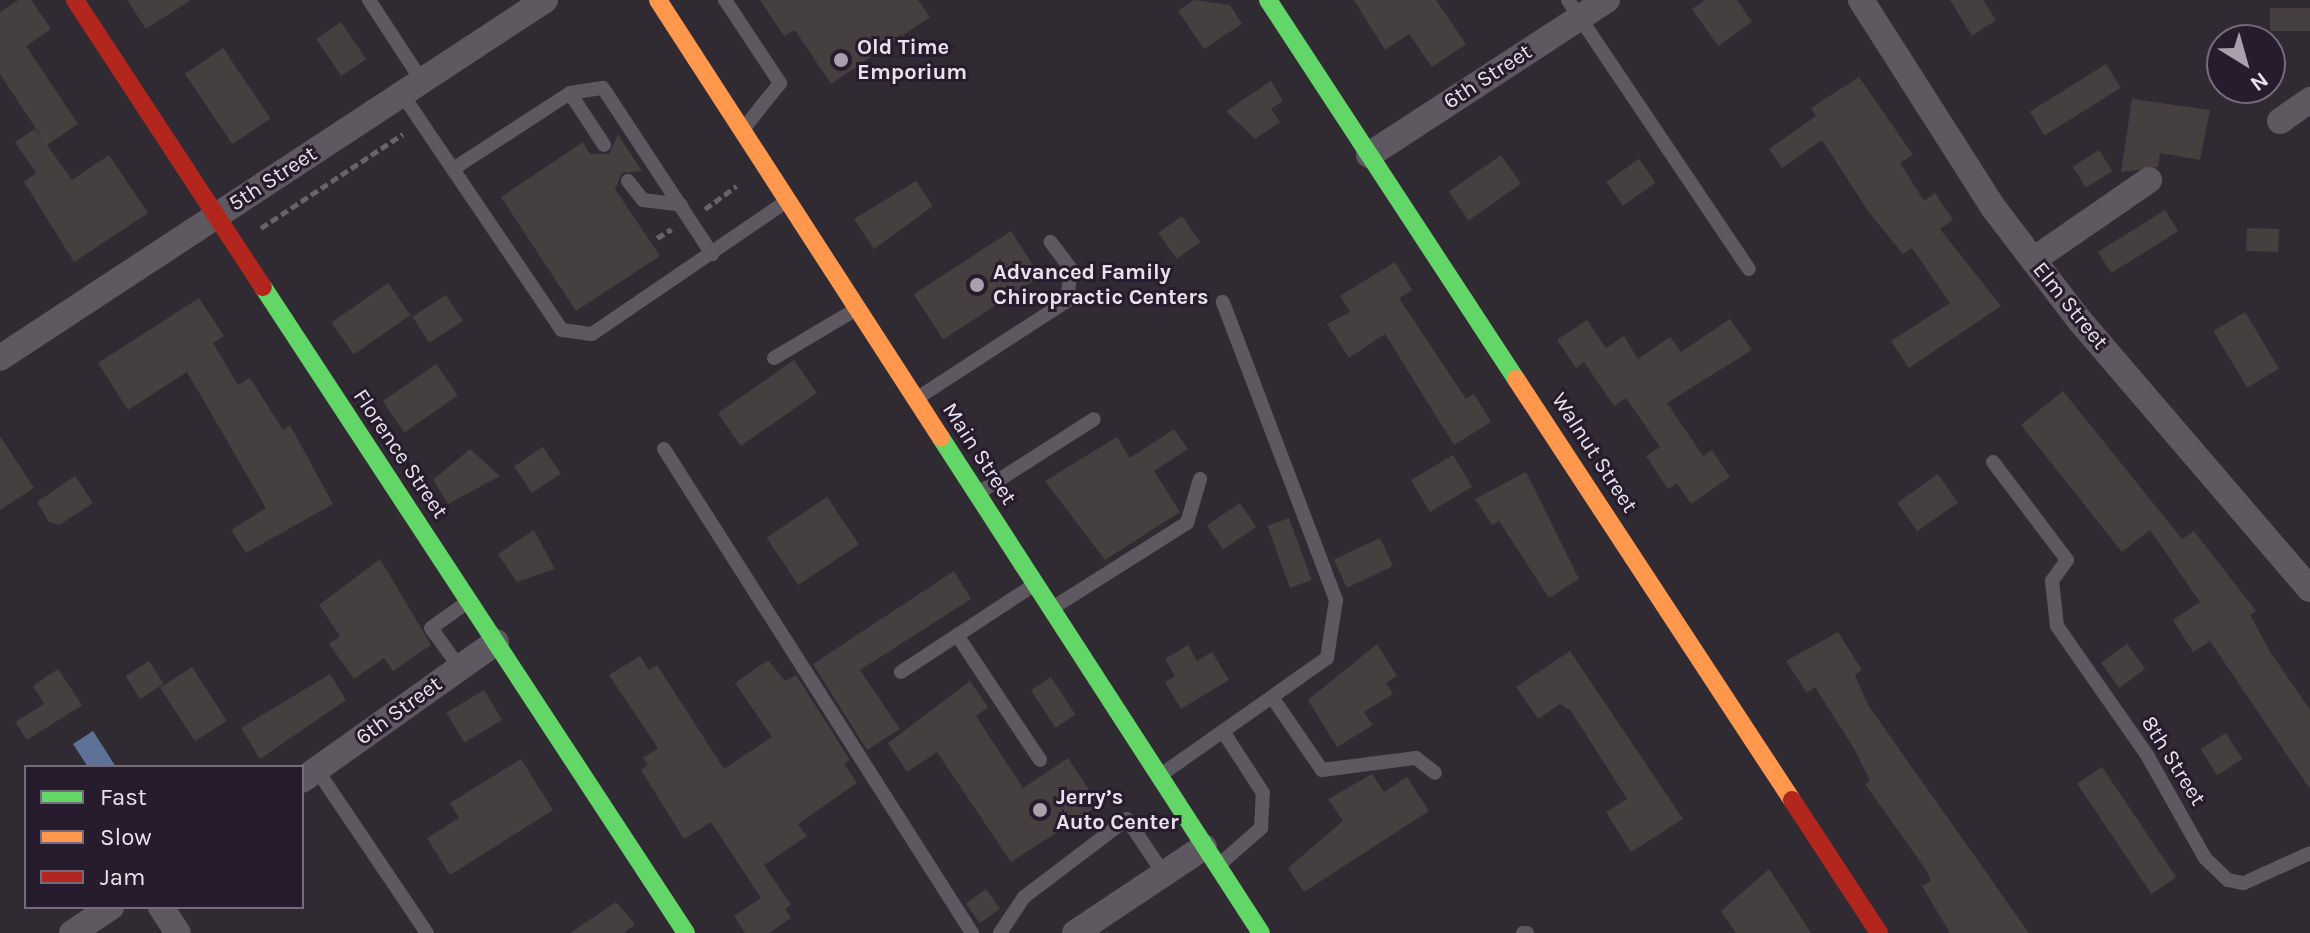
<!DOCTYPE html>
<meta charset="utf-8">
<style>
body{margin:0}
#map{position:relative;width:2310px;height:933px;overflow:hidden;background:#302a33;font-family:Karla,sans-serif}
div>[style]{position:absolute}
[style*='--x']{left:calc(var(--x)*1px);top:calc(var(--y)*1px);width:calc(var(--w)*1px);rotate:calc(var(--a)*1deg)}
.water>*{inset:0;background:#5e7197}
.building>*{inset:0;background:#453f40;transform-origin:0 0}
.path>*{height:5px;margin-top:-2.5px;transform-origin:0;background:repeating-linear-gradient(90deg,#676369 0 8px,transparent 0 12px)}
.lane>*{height:14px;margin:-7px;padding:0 7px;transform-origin:7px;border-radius:7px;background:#5e5960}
.street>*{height:26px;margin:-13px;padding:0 13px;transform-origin:13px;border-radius:13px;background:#5e5960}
.fast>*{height:18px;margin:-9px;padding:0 9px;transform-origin:9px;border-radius:9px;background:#63d668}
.slow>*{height:18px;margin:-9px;padding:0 9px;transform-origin:9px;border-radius:9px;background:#ff974d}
.jam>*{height:18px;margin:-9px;padding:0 9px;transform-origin:9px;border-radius:9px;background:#b3261e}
.dots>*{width:22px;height:22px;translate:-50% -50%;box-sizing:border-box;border:4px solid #271c2d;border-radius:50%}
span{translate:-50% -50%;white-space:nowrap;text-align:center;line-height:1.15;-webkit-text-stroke:6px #271c2d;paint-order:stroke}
.poi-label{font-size:22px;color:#e9e1ed;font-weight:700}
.left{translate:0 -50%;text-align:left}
.street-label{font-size:22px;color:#e9e1ed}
.legend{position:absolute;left:24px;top:765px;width:280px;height:144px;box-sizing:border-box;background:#271c2d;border:2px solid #756b7a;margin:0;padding:10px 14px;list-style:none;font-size:24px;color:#e9e1ed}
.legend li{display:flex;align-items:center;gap:16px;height:40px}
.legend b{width:40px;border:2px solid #756b7a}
.north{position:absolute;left:2206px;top:24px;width:80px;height:80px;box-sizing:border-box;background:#271c2d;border:2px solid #756b7a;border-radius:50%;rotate:143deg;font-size:22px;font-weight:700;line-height:32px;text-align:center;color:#e9e1ed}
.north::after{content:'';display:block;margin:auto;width:28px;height:36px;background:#a8a1ac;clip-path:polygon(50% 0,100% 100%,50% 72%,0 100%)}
</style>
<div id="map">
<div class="water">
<i style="clip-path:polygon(93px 731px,116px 767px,88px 767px,73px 744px)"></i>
</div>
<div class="building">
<i style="clip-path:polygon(19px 0,31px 0,51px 29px,26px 46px,78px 124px,47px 145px,72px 180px,109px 155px,148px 213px,74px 262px,24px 182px,36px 173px,15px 142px,35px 129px,43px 139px,0 74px,0 12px)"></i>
<i style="clip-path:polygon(127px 0,191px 0,146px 29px)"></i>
<i style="clip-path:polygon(760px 0,918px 0,930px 17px,831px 84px,795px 30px,784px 36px)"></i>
<i style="clip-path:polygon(1194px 0,1230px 5px,1242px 24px,1204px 49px,1178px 11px)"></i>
<i style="clip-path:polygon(1354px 0,1436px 0,1466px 44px,1432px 67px,1409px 34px,1385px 50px)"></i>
<i style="clip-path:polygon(1705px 0,1737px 0,1752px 22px,1718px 46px,1692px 9px)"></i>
<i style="clip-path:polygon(1950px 0,1983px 0,1996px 20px,1972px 36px)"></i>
<i style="left:2310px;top:8px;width:23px;height:40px;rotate:90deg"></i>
<i style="left:341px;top:22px;width:45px;height:30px;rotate:56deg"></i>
<i style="left:223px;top:48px;width:85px;height:46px;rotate:56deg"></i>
<i style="left:2106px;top:64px;width:28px;height:90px;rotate:58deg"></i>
<i style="clip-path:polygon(1859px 77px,1913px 155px,1900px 163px,1924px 201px,1935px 193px,1953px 220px,1940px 229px,2001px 306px,1909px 368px,1891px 341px,1950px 303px,1912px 248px,1903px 254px,1868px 211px,1822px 140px,1782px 168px,1769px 149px,1816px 116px,1811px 108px)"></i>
<i style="clip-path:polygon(1271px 81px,1283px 101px,1271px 109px,1280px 122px,1255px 139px,1226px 111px)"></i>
<i style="clip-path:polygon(2132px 99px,2210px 110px,2200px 160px,2160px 153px,2158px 167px,2121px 172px)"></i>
<i style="clip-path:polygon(618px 135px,642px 171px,622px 173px,615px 189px,660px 256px,576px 311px,501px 197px,583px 142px,590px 154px,609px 154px)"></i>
<i style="left:2099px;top:150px;width:25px;height:31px;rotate:58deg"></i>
<i style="left:1501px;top:155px;width:35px;height:64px;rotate:55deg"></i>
<i style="left:1639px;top:159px;width:29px;height:40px;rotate:55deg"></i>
<i style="clip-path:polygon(916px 181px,933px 206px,874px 249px,854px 219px)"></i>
<i style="left:2165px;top:210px;width:25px;height:79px;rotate:58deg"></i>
<i style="left:1182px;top:216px;width:32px;height:29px;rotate:55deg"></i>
<i style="left:2247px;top:228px;width:32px;height:23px;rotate:2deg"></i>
<i style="left:1011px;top:231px;width:54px;height:116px;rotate:57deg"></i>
<i style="clip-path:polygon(1395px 262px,1412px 290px,1399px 298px,1466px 399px,1474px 394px,1491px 422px,1454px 445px,1385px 334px,1349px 358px,1327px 324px,1350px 312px,1340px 296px)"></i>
<i style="left:388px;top:283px;width:39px;height:69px;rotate:55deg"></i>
<i style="left:446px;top:295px;width:31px;height:40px;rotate:57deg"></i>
<i style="clip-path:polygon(199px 298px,224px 336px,213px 343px,238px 385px,250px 378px,283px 430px,290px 425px,333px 504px,246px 553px,231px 530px,266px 508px,187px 372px,128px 410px,98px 363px)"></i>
<i style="left:2245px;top:312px;width:66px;height:37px;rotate:59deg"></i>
<i style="clip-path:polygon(1730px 319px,1752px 350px,1667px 403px,1703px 456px,1712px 450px,1730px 477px,1691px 504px,1677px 483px,1668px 489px,1646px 456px,1660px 447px,1626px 398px,1614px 406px,1584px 362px,1576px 368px,1557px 340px,1587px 320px,1606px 348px,1624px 336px,1638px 359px,1670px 337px,1681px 352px)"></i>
<i style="left:794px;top:360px;width:40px;height:93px;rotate:55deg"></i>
<i style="left:436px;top:364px;width:38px;height:65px;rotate:55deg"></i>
<i style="clip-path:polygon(2063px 391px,2182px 539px,2194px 531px,2256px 611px,2250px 615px,2271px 653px,2310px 710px,2310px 789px,2210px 641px,2193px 652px,2173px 620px,2200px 602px,2150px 530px,2122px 552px,2021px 425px)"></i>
<i style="clip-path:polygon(1174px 429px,1188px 449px,1154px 471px,1180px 512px,1105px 560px,1045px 481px,1117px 437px,1130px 458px)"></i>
<i style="clip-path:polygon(0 436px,34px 488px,0 510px)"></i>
<i style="left:543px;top:447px;width:32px;height:35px;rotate:56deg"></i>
<i style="clip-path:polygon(470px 449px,500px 476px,448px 504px,433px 480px)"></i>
<i style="left:1453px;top:455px;width:37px;height:49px;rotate:59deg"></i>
<i style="clip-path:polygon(1526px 472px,1579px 579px,1549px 598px,1499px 521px,1492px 525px,1475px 499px)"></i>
<i style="left:1938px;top:474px;width:35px;height:50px;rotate:55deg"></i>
<i style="clip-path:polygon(75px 476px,93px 503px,59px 525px,49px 522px,37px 502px)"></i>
<i style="left:827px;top:497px;width:57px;height:73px;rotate:56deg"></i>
<i style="left:1240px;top:503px;width:29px;height:40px;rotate:56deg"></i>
<i style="left:1289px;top:518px;width:66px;height:23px;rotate:70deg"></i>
<i style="clip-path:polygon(534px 530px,555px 569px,517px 582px,498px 554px)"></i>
<i style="left:1380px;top:538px;width:31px;height:51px;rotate:65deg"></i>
<i style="clip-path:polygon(380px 559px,431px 645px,393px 671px,384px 658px,354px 679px,329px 644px,340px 636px,319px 605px)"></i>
<i style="clip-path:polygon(954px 571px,971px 599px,860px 670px,900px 729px,867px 750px,813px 664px)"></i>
<i style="clip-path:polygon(1838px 632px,1862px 670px,1855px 675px,1868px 705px,2029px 933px,1950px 933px,1922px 886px,1931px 881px,1926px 870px,1865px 784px,1870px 781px,1855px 750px,1815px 687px,1807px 693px,1786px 661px)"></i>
<i style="clip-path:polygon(1377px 644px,1397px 676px,1386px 683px,1393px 694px,1364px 712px,1373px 725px,1337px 747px,1308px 700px)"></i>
<i style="left:2127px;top:644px;width:31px;height:32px;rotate:54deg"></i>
<i style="clip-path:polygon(1188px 645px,1197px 661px,1212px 652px,1229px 680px,1181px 709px,1165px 682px,1175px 676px,1165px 659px)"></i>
<i style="clip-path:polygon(1570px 651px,1683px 819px,1631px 852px,1606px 812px,1627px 799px,1571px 711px,1560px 704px,1538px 719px,1516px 687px)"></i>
<i style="clip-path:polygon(640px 656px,649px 670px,657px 665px,724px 769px,772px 737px,735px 683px,768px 660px,785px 681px,796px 675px,850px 760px,844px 764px,857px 783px,798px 824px,807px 836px,764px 865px,791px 905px,785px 909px,791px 918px,769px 933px,745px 933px,734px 916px,761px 898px,711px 822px,684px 839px,641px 770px,648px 765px,643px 758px,658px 748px,609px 675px)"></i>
<i style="left:149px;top:661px;width:27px;height:28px;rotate:57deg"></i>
<i style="left:192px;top:667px;width:64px;height:38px;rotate:57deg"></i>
<i style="clip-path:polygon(58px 669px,82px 705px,27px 740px,15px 722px,44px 704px,33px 686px)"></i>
<i style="clip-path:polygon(330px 674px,346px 700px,260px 759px,241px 728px)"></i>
<i style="left:1051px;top:677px;width:45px;height:24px;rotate:57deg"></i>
<i style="clip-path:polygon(970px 681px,988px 707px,976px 716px,1023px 788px,1068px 758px,1099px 805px,1011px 862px,937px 752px,907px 772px,888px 743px)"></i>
<i style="left:484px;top:690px;width:35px;height:44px;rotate:59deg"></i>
<i style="left:2226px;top:733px;width:31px;height:30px;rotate:58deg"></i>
<i style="clip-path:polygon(521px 759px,553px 810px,450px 875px,427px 838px,459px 818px,450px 803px)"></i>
<i style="left:2102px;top:767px;width:133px;height:30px;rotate:56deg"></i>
<i style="clip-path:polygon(1372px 774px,1384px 792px,1407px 777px,1429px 811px,1304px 892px,1288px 868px,1343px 821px,1328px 799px)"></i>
<i style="clip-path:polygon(1769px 869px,1793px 905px,1811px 933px,1736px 933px,1721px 911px)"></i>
<i style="left:986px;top:889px;width:24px;height:25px;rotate:54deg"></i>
<i style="clip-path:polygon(616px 902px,635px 924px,624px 933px,570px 933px)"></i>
</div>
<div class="path">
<i style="--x:705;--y:209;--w:39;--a:-36"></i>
<i style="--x:261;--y:228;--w:170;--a:-33.5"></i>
<i style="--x:657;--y:238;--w:17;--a:-31"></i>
</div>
<div class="lane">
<i style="--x:369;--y:0;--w:97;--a:56.8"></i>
<i style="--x:725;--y:0;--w:100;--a:56.5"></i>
<i style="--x:780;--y:83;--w:56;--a:128.5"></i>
<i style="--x:1568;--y:0;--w:324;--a:56.1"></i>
<i style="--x:570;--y:93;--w:62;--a:56.8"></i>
<i style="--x:402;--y:94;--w:285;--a:55.9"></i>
<i style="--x:562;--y:330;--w:30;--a:8"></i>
<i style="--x:592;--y:334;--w:232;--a:-34.3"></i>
<i style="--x:453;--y:169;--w:140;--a:-33"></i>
<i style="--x:570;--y:93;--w:33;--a:-9"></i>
<i style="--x:603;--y:88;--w:199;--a:56.7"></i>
<i style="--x:628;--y:181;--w:24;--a:52"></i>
<i style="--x:643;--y:200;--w:38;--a:7"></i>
<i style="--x:774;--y:358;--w:92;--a:-30.7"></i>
<i style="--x:919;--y:397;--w:176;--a:-33"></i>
<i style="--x:1067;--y:301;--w:32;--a:-83"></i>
<i style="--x:1071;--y:269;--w:34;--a:-127"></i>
<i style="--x:664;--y:449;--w:574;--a:57.53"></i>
<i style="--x:1993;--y:462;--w:123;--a:52.9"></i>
<i style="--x:2067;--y:560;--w:26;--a:126"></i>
<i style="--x:2052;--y:581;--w:45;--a:83.7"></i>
<i style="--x:2057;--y:626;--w:157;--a:55.1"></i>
<i style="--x:2147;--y:755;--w:118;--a:60.6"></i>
<i style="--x:2205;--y:858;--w:32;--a:44"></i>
<i style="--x:2228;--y:880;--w:16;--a:11"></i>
<i style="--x:2244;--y:883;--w:72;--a:-24.4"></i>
<i style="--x:980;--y:492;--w:135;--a:-32.6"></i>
<i style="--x:1054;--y:607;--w:157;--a:-32.3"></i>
<i style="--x:1187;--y:523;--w:46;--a:-73.5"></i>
<i style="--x:957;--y:635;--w:150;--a:56.4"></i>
<i style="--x:460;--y:668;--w:49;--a:-125.9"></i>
<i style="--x:431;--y:628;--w:47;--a:-35.4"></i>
<i style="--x:901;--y:672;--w:155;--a:-33.2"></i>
<i style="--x:1274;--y:700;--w:85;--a:55.6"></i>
<i style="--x:1322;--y:770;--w:95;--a:-7.3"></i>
<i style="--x:1416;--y:758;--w:24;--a:38"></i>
<i style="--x:317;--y:770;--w:197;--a:56"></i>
<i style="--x:1162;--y:774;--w:202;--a:-35.1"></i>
<i style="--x:1327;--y:658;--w:59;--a:-81.2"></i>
<i style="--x:1336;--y:600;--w:319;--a:-110.8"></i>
<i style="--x:1220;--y:864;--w:55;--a:-41.3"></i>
<i style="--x:1261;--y:828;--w:35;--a:-87"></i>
<i style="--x:1263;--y:793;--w:72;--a:-123"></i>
<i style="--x:1000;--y:933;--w:43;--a:-56.3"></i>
<i style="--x:1024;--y:897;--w:129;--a:-37.1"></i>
<i style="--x:1127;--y:819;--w:66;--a:56.1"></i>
<i style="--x:1523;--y:933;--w:4;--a:0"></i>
</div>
<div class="street">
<i style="--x:1861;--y:0;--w:244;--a:57.5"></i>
<i style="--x:1992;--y:206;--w:145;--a:52.6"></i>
<i style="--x:2080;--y:321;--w:353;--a:49.4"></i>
<i style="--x:2280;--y:121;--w:37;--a:-35"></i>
<i style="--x:1369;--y:155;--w:284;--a:-33.1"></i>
<i style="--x:2033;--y:260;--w:141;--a:-34.6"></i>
<i style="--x:0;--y:358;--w:652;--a:-33.3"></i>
<i style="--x:302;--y:780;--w:238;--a:-35.4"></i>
<i style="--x:161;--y:907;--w:31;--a:57"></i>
<i style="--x:72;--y:933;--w:47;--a:-33.7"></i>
<i style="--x:1075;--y:933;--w:155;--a:-33.7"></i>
</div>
<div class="fast">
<i style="--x:1268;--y:0;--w:453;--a:56.8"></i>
<i style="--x:263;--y:287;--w:772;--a:56.78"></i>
<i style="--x:941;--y:438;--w:589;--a:57.12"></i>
</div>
<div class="slow">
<i style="--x:658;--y:0;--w:521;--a:57.13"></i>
<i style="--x:1516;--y:379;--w:503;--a:56.75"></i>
</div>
<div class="jam">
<i style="--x:75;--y:0;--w:343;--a:56.8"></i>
<i style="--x:1792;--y:800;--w:159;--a:56.8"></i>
</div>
<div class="dots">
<i style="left:841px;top:60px;background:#a8a1ac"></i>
<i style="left:977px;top:285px;background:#a8a1ac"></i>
<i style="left:1040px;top:810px;background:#a8a1ac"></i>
</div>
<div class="poi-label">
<span class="left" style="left:857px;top:60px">Old Time<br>Emporium</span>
<span class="left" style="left:993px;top:285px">Advanced Family<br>Chiropractic Centers</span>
<span class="left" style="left:1056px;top:810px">Jerry’s<br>Auto Center</span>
</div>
<div class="street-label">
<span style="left:1488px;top:77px;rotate:-33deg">6th Street</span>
<span style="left:273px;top:179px;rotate:-33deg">5th Street</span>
<span style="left:2070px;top:306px;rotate:51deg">Elm Street</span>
<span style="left:1594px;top:453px;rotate:57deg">Walnut Street</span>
<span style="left:400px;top:454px;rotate:56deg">Florence Street</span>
<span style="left:979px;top:454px;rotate:57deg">Main Street</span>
<span style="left:399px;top:711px;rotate:-36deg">6th Street</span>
<span style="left:2173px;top:761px;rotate:58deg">8th Street</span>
</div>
<ul class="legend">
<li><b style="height:10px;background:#63d668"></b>Fast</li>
<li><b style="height:10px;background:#ff974d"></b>Slow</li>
<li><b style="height:10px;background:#b3261e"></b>Jam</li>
</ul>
<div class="north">N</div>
</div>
